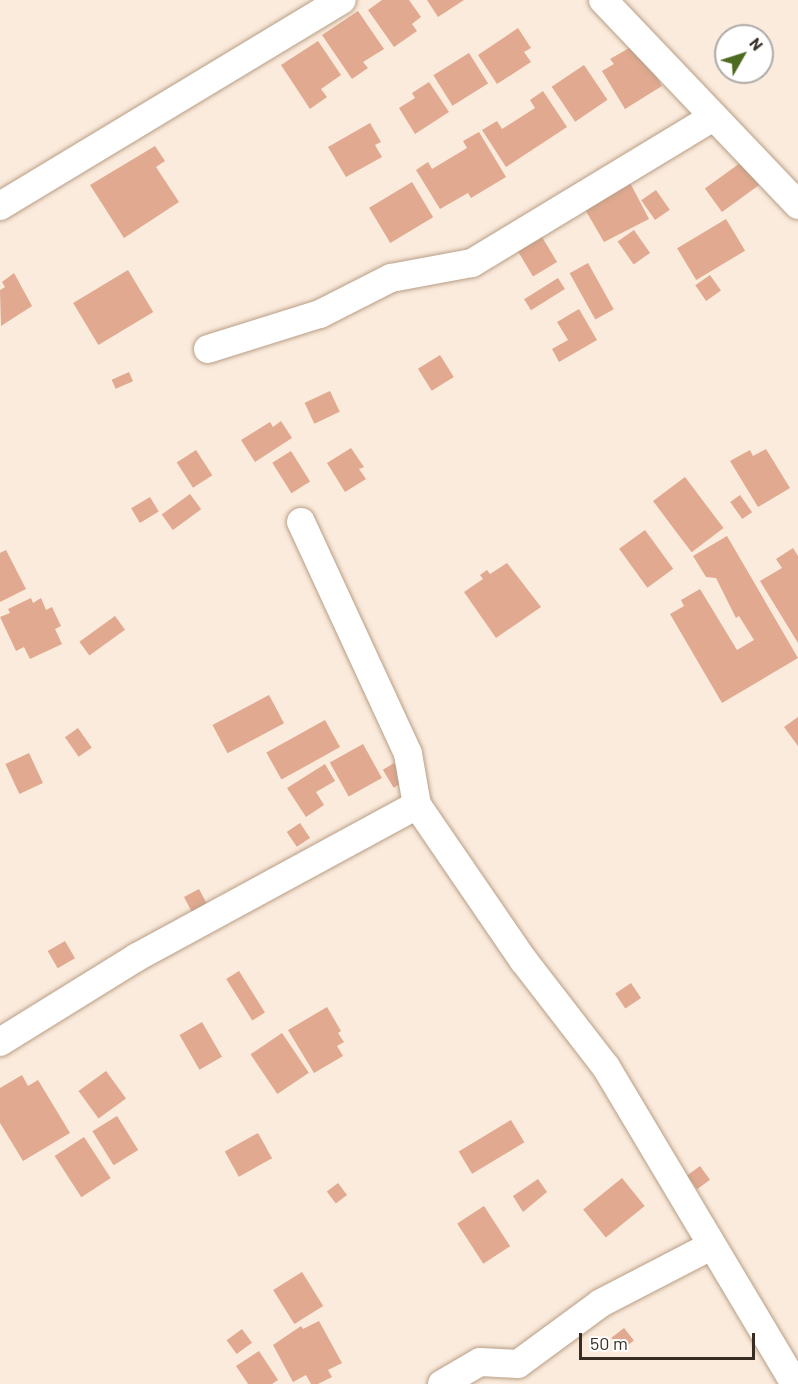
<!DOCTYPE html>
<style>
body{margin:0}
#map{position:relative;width:798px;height:1384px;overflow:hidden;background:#fbebdc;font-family:Barlow,sans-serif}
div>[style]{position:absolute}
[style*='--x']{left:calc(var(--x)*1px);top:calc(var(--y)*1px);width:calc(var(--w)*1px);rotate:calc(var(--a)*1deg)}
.building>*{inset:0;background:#e0a990;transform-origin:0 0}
.roads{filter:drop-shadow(0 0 2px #b89e86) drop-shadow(0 0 2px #b89e86)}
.minor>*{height:28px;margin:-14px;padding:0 14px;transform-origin:14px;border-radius:14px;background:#fff}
span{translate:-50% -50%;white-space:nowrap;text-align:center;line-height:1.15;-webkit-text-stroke:4.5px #fff;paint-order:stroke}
.north{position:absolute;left:714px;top:24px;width:60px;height:60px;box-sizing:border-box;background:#fff;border:2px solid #afaba7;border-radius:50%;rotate:51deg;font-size:16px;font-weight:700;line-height:24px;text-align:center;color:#382d23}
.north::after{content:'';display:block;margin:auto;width:21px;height:27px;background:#4d6b20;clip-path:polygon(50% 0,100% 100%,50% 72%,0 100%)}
.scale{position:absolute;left:579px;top:1333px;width:176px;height:27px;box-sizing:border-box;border:3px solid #382d23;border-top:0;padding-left:8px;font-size:18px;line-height:21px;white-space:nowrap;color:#382d23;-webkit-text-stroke:4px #fff;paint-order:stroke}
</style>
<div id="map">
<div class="building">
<i style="clip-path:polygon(382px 0,409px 0,421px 17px,412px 24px,417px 31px,394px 47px,368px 10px)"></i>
<i style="clip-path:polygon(427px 0,464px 0,438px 17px)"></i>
<i style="clip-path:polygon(358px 11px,384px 49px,363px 62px,368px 68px,352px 79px,322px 35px)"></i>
<i style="clip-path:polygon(518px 28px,531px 48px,524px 52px,531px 62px,497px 84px,478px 55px)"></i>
<i style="clip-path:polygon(318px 41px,341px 75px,321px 89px,327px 97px,310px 109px,281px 65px)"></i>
<i style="clip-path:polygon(636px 44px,662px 86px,625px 109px,602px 71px,614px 64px,610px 59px)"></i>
<i style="left:469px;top:53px;width:36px;height:42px;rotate:58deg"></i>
<i style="left:584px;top:65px;width:42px;height:39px;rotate:56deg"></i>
<i style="clip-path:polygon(429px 82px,449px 112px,415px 134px,399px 108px,415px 98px,412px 93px)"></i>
<i style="clip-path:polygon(543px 91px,567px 127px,506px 167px,482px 130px,497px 121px,502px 129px,535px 108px,530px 100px)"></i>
<i style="clip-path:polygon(370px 123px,381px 142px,375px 145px,382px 157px,346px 177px,328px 147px)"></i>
<i style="clip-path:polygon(479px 132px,506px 177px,471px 198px,468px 193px,440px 209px,416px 170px,428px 162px,432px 169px,467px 148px,463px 141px)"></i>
<i style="clip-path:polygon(155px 146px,165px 161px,156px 167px,179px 202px,124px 238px,90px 185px)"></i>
<i style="left:747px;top:158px;width:29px;height:52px;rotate:54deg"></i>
<i style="clip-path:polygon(627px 177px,649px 219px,604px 242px,583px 206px)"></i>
<i style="left:412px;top:182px;width:41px;height:50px;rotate:59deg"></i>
<i style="left:656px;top:190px;width:24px;height:18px;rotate:55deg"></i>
<i style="left:726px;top:219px;width:37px;height:57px;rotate:59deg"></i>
<i style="left:634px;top:230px;width:28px;height:20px;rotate:55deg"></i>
<i style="left:539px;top:232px;width:35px;height:28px;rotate:59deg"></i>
<i style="left:588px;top:263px;width:53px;height:21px;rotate:61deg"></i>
<i style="left:128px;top:270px;width:49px;height:64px;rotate:59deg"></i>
<i style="clip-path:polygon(14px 273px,32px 306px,1px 326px,0 290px,5px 287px,2px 282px)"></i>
<i style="left:710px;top:275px;width:19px;height:18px;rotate:55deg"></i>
<i style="left:558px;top:278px;width:13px;height:40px;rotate:58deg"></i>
<i style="clip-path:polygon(579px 309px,597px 340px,559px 362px,552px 349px,568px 340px,557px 322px)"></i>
<i style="left:440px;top:355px;width:26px;height:26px;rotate:58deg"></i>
<i style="left:129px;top:372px;width:10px;height:19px;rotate:66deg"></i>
<i style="left:330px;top:391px;width:23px;height:28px;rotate:65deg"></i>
<i style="clip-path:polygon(281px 421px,292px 438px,255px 462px,241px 440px,270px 422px,273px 427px)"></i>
<i style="clip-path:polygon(351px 448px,364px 467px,359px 469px,366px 479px,345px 492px,327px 463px)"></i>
<i style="clip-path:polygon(766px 449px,790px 488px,758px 507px,730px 461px,750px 450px,753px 456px)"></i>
<i style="left:196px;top:450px;width:30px;height:23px;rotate:57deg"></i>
<i style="left:291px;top:451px;width:36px;height:22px;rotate:58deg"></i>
<i style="left:685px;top:477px;width:64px;height:40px;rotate:53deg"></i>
<i style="left:190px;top:494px;width:19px;height:35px;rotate:54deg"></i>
<i style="left:740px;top:495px;width:21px;height:12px;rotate:55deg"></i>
<i style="left:150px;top:497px;width:17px;height:22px;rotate:59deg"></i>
<i style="left:645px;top:530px;width:48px;height:32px;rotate:54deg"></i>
<i style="clip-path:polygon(727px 536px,798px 658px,722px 703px,670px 614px,684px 606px,681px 600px,700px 589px,737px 650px,754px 640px,739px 616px,736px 618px,716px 578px,706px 577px,693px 556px)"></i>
<i style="clip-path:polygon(793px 548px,798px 556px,798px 643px,760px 581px,782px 568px,776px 559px)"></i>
<i style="clip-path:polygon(6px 550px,26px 589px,0 602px,0 553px)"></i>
<i style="clip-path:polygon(507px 563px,541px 607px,496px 638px,464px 592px,483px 579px,480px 575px,487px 570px,490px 574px)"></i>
<i style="clip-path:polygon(31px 598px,33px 603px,41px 598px,46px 610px,52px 607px,61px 626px,55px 629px,62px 644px,30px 659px,24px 647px,16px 651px,0 617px,10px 613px,8px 609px)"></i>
<i style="left:115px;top:616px;width:17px;height:44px;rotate:54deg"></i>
<i style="left:269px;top:695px;width:32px;height:64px;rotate:62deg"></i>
<i style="clip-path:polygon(798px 717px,798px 746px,784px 727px)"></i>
<i style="left:325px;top:720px;width:31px;height:67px;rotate:61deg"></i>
<i style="left:78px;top:728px;width:24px;height:16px;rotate:55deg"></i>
<i style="left:363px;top:744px;width:39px;height:38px;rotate:61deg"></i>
<i style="left:29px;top:753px;width:33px;height:26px;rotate:65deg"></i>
<i style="left:394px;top:763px;width:21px;height:13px;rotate:59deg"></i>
<i style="clip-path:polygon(325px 764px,335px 781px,316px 792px,324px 805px,306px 817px,287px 788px)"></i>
<i style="left:300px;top:823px;width:18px;height:16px;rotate:56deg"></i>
<i style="left:199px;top:889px;width:19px;height:17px;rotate:62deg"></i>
<i style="left:65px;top:941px;width:20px;height:20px;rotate:60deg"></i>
<i style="left:239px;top:971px;width:49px;height:15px;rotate:58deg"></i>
<i style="left:631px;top:983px;width:18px;height:19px;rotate:56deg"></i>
<i style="clip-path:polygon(327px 1007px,341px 1031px,338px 1033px,344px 1042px,337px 1046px,343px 1056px,314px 1073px,288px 1030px)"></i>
<i style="left:202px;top:1022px;width:40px;height:26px;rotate:60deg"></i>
<i style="left:282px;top:1033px;width:48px;height:38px;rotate:56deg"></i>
<i style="left:106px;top:1071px;width:34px;height:34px;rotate:54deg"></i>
<i style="clip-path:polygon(22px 1075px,28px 1086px,38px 1080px,70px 1133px,23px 1161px,0 1123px,0 1088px)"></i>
<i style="left:117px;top:1116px;width:40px;height:29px;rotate:58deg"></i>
<i style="left:511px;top:1120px;width:26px;height:61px;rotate:59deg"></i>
<i style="left:258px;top:1133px;width:29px;height:38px;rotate:61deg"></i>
<i style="left:84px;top:1137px;width:49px;height:35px;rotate:57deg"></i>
<i style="left:700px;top:1166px;width:17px;height:16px;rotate:54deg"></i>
<i style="left:622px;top:1178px;width:36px;height:50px;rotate:51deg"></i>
<i style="clip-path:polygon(538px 1179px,547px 1192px,523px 1212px,513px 1196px)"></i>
<i style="left:338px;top:1183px;width:15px;height:14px;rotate:53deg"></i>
<i style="left:484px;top:1206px;width:48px;height:32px;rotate:57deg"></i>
<i style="left:302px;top:1272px;width:40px;height:34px;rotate:58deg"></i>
<i style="clip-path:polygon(319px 1321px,342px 1363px,328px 1370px,332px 1377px,318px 1384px,311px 1384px,306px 1375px,293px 1382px,273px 1345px,301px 1326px,303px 1329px)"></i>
<i style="left:624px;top:1328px;width:16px;height:16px;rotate:52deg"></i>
<i style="left:242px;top:1329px;width:17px;height:19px;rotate:54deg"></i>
<i style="clip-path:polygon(259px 1351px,278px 1380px,272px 1384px,248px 1384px,236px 1366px)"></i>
</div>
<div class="roads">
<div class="minor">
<i style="--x:603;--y:0;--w:283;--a:46.4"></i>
<i style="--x:0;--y:206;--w:399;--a:-31.1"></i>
<i style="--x:208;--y:349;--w:117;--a:-17.4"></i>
<i style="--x:320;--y:314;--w:80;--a:-26.9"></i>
<i style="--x:391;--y:278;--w:82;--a:-10.5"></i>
<i style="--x:472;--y:263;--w:282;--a:-31.2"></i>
<i style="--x:301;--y:522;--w:255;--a:65.2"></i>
<i style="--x:408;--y:754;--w:52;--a:80"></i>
<i style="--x:417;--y:805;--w:189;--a:55.6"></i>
<i style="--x:524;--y:961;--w:134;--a:52.3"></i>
<i style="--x:606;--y:1067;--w:369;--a:59.2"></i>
<i style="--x:0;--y:1042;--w:161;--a:-31.8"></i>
<i style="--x:137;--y:957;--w:319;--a:-28.5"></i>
<i style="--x:442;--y:1384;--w:44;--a:-30.1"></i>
<i style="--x:480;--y:1362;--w:38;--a:3"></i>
<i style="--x:518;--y:1364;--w:103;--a:-36.3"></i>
<i style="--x:601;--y:1303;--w:124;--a:-27.4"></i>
</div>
</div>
<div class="north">N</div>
<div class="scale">50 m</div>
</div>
